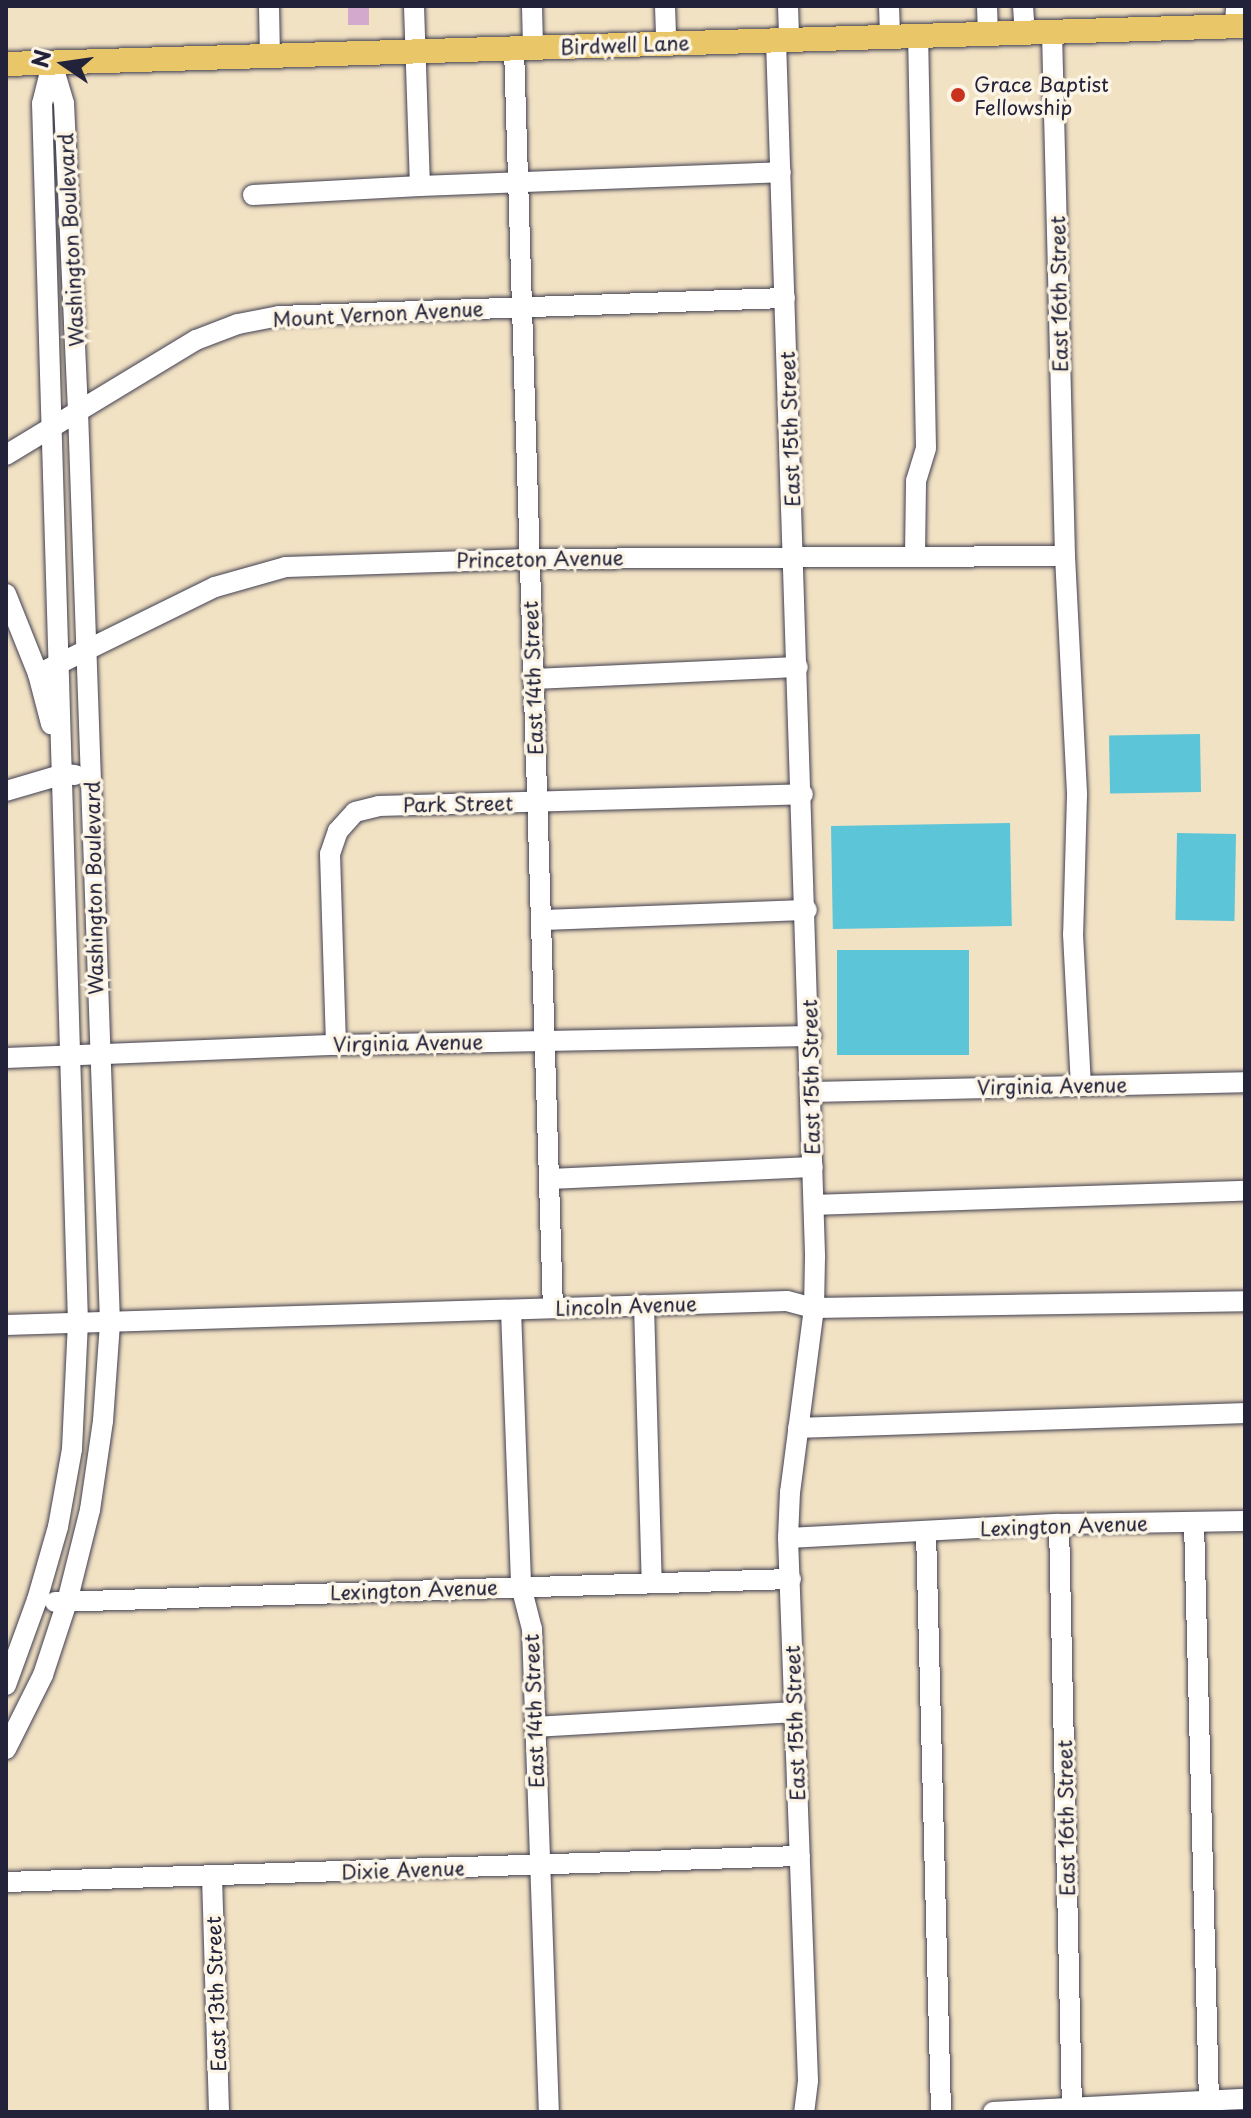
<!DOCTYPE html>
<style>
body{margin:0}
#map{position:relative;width:1251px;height:2118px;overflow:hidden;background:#f2e2c4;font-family:"Playpen Sans",sans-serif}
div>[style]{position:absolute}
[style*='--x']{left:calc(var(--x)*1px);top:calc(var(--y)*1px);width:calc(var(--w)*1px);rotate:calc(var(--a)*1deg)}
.water>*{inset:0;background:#5cc5d8;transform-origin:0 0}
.building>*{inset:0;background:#d3a9cd;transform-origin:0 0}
.roads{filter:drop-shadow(0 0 2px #413f50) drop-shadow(0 0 2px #413f50)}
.minor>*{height:20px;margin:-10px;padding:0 10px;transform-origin:10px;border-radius:10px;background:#fff}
.major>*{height:24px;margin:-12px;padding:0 12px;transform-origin:12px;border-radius:12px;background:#e9c769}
.dots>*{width:22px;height:22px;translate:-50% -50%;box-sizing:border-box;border:4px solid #fcf5e5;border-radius:50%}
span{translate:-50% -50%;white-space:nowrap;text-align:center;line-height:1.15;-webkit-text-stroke:7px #fcf5e5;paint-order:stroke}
.street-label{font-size:20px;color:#22223b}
.poi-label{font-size:20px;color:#22223b}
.left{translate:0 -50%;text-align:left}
.frame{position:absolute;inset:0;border:8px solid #22223b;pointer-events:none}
.north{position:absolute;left:24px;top:24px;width:80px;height:80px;-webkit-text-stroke:6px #fcf5e5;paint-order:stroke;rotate:283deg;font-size:22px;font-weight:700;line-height:32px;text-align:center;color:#22223b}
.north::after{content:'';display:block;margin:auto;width:28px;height:36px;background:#22223b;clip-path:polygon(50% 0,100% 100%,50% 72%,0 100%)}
</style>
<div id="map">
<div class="water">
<i style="left:1200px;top:734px;width:58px;height:91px;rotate:89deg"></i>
<i style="left:1010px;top:823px;width:103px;height:179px;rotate:89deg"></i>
<i style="left:1177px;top:833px;width:59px;height:87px;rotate:1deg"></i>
<i style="left:969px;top:950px;width:105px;height:132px;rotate:90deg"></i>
</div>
<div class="building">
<i style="left:348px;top:6px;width:21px;height:19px"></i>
</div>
<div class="roads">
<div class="minor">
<i style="--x:269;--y:6;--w:50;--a:88.9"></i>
<i style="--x:414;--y:6;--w:180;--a:88.1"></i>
<i style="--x:420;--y:186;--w:361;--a:-2.2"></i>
<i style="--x:532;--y:6;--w:42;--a:88.6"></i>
<i style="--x:665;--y:6;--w:38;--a:88"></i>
<i style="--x:788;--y:6;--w:34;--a:88"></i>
<i style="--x:889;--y:6;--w:31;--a:88"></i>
<i style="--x:987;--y:6;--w:28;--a:88"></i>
<i style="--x:1023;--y:6;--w:27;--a:86"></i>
<i style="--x:1235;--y:27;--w:21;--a:-87"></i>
<i style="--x:1052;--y:32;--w:524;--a:88.58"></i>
<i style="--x:1065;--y:556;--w:239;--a:87.1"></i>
<i style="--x:1077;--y:795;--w:139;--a:91.6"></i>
<i style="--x:1073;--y:934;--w:151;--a:87"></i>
<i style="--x:776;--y:40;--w:1218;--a:88.16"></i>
<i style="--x:815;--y:1257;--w:51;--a:91.1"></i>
<i style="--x:814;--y:1308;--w:186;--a:97.4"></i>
<i style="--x:790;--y:1492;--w:46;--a:92.5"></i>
<i style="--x:788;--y:1538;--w:543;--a:87.89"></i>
<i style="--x:808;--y:2081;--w:31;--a:97"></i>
<i style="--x:514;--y:48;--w:1261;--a:88.23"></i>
<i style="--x:253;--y:195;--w:167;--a:-3.1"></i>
<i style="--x:6;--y:455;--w:222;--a:-31.2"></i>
<i style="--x:196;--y:340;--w:45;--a:-20.9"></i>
<i style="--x:238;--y:324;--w:42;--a:-11"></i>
<i style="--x:279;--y:316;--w:506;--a:-2.04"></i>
<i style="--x:915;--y:555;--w:74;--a:-89.2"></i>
<i style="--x:916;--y:481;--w:34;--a:-73"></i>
<i style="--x:926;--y:448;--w:412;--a:-91.1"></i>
<i style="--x:6;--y:594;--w:86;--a:68.2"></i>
<i style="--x:38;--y:674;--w:52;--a:75.4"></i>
<i style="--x:38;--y:674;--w:197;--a:-26.2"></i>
<i style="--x:215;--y:587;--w:74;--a:-15.7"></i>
<i style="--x:286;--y:567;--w:243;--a:-1.9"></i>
<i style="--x:529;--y:559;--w:536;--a:-0.32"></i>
<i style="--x:533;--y:679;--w:265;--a:-2.6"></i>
<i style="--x:6;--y:791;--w:60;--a:-16.3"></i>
<i style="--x:64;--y:774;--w:11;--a:5"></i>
<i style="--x:541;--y:920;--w:266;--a:-2.2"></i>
<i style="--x:336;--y:1045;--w:191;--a:-91.8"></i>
<i style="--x:330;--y:854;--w:24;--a:-71"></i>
<i style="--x:338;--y:831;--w:25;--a:-48"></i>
<i style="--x:355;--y:812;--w:25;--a:-14"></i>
<i style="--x:379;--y:806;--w:424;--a:-1.6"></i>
<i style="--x:6;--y:1058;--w:330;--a:-2.3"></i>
<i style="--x:336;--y:1045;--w:475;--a:-1.1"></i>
<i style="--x:811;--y:1092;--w:434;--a:-1.3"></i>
<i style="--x:549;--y:1179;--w:264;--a:-2.6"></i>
<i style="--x:814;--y:1205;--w:431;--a:-1.9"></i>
<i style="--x:644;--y:1305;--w:278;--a:88.4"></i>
<i style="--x:511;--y:1310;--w:276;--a:87.9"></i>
<i style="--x:521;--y:1586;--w:44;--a:75.7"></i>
<i style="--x:532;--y:1629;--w:483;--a:88"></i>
<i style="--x:6;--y:1325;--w:781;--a:-1.76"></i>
<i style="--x:787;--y:1301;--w:28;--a:15"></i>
<i style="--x:814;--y:1308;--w:431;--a:-0.9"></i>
<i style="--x:798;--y:1428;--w:447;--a:-1.9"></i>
<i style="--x:1194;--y:1522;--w:579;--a:88.52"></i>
<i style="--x:1059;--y:1524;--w:588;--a:88.73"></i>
<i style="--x:926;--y:1531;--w:581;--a:88.52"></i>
<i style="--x:788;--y:1538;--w:271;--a:-3"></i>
<i style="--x:1059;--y:1524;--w:186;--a:-0.9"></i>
<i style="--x:55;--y:1602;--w:736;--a:-1.79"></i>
<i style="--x:6;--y:1685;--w:90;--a:-70"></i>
<i style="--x:37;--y:1600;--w:76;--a:-74"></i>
<i style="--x:58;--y:1527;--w:79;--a:-79.8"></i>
<i style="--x:72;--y:1449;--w:126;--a:-87.3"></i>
<i style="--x:78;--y:1323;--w:1220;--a:-91.69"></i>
<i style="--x:42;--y:104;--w:38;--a:-76"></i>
<i style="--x:535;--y:1727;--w:260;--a:-3.3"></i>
<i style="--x:6;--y:1749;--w:83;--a:-63.4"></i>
<i style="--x:43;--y:1675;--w:77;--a:-71.8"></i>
<i style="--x:67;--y:1602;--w:95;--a:-76"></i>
<i style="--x:90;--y:1510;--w:90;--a:-81.7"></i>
<i style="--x:103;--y:1421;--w:98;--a:-85.9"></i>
<i style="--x:110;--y:1323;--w:913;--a:-92.01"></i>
<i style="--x:78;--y:411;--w:308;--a:-92.6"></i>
<i style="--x:64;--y:103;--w:42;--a:-106.7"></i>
<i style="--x:212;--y:1876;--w:236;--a:88.3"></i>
<i style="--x:6;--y:1882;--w:794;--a:-1.88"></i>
<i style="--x:993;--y:2112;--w:252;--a:-3"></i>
</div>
<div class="major">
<i style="--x:6;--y:64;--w:1240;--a:-1.76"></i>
</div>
</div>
<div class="dots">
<i style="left:958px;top:95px;background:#c8321e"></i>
</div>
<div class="street-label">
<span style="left:625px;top:45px;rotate:-2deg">Birdwell Lane</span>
<span style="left:71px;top:240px;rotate:-93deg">Washington Boulevard</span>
<span style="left:1059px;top:294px;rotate:-91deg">East 16th Street</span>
<span style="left:378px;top:314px;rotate:-3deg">Mount Vernon Avenue</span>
<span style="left:790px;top:429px;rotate:-92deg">East 15th Street</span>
<span style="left:540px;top:559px;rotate:-1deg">Princeton Avenue</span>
<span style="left:533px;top:678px;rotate:-92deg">East 14th Street</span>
<span style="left:458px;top:804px;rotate:-1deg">Park Street</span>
<span style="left:94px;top:888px;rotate:-91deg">Washington Boulevard</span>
<span style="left:408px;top:1043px;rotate:-1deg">Virginia Avenue</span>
<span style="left:811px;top:1077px;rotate:-91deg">East 15th Street</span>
<span style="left:1052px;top:1086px;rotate:-1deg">Virginia Avenue</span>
<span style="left:626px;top:1306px;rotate:-2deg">Lincoln Avenue</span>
<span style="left:1064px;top:1526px;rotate:-2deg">Lexington Avenue</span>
<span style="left:414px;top:1590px;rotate:-2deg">Lexington Avenue</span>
<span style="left:534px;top:1711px;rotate:-92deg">East 14th Street</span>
<span style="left:795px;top:1723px;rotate:-92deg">East 15th Street</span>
<span style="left:1066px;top:1818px;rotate:-91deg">East 16th Street</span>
<span style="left:403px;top:1870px;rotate:-2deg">Dixie Avenue</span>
<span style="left:216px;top:1994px;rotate:-92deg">East 13th Street</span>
</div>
<div class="poi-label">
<span class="left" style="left:974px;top:96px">Grace Baptist<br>Fellowship</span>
</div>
<div class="frame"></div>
<div class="north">N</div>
</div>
